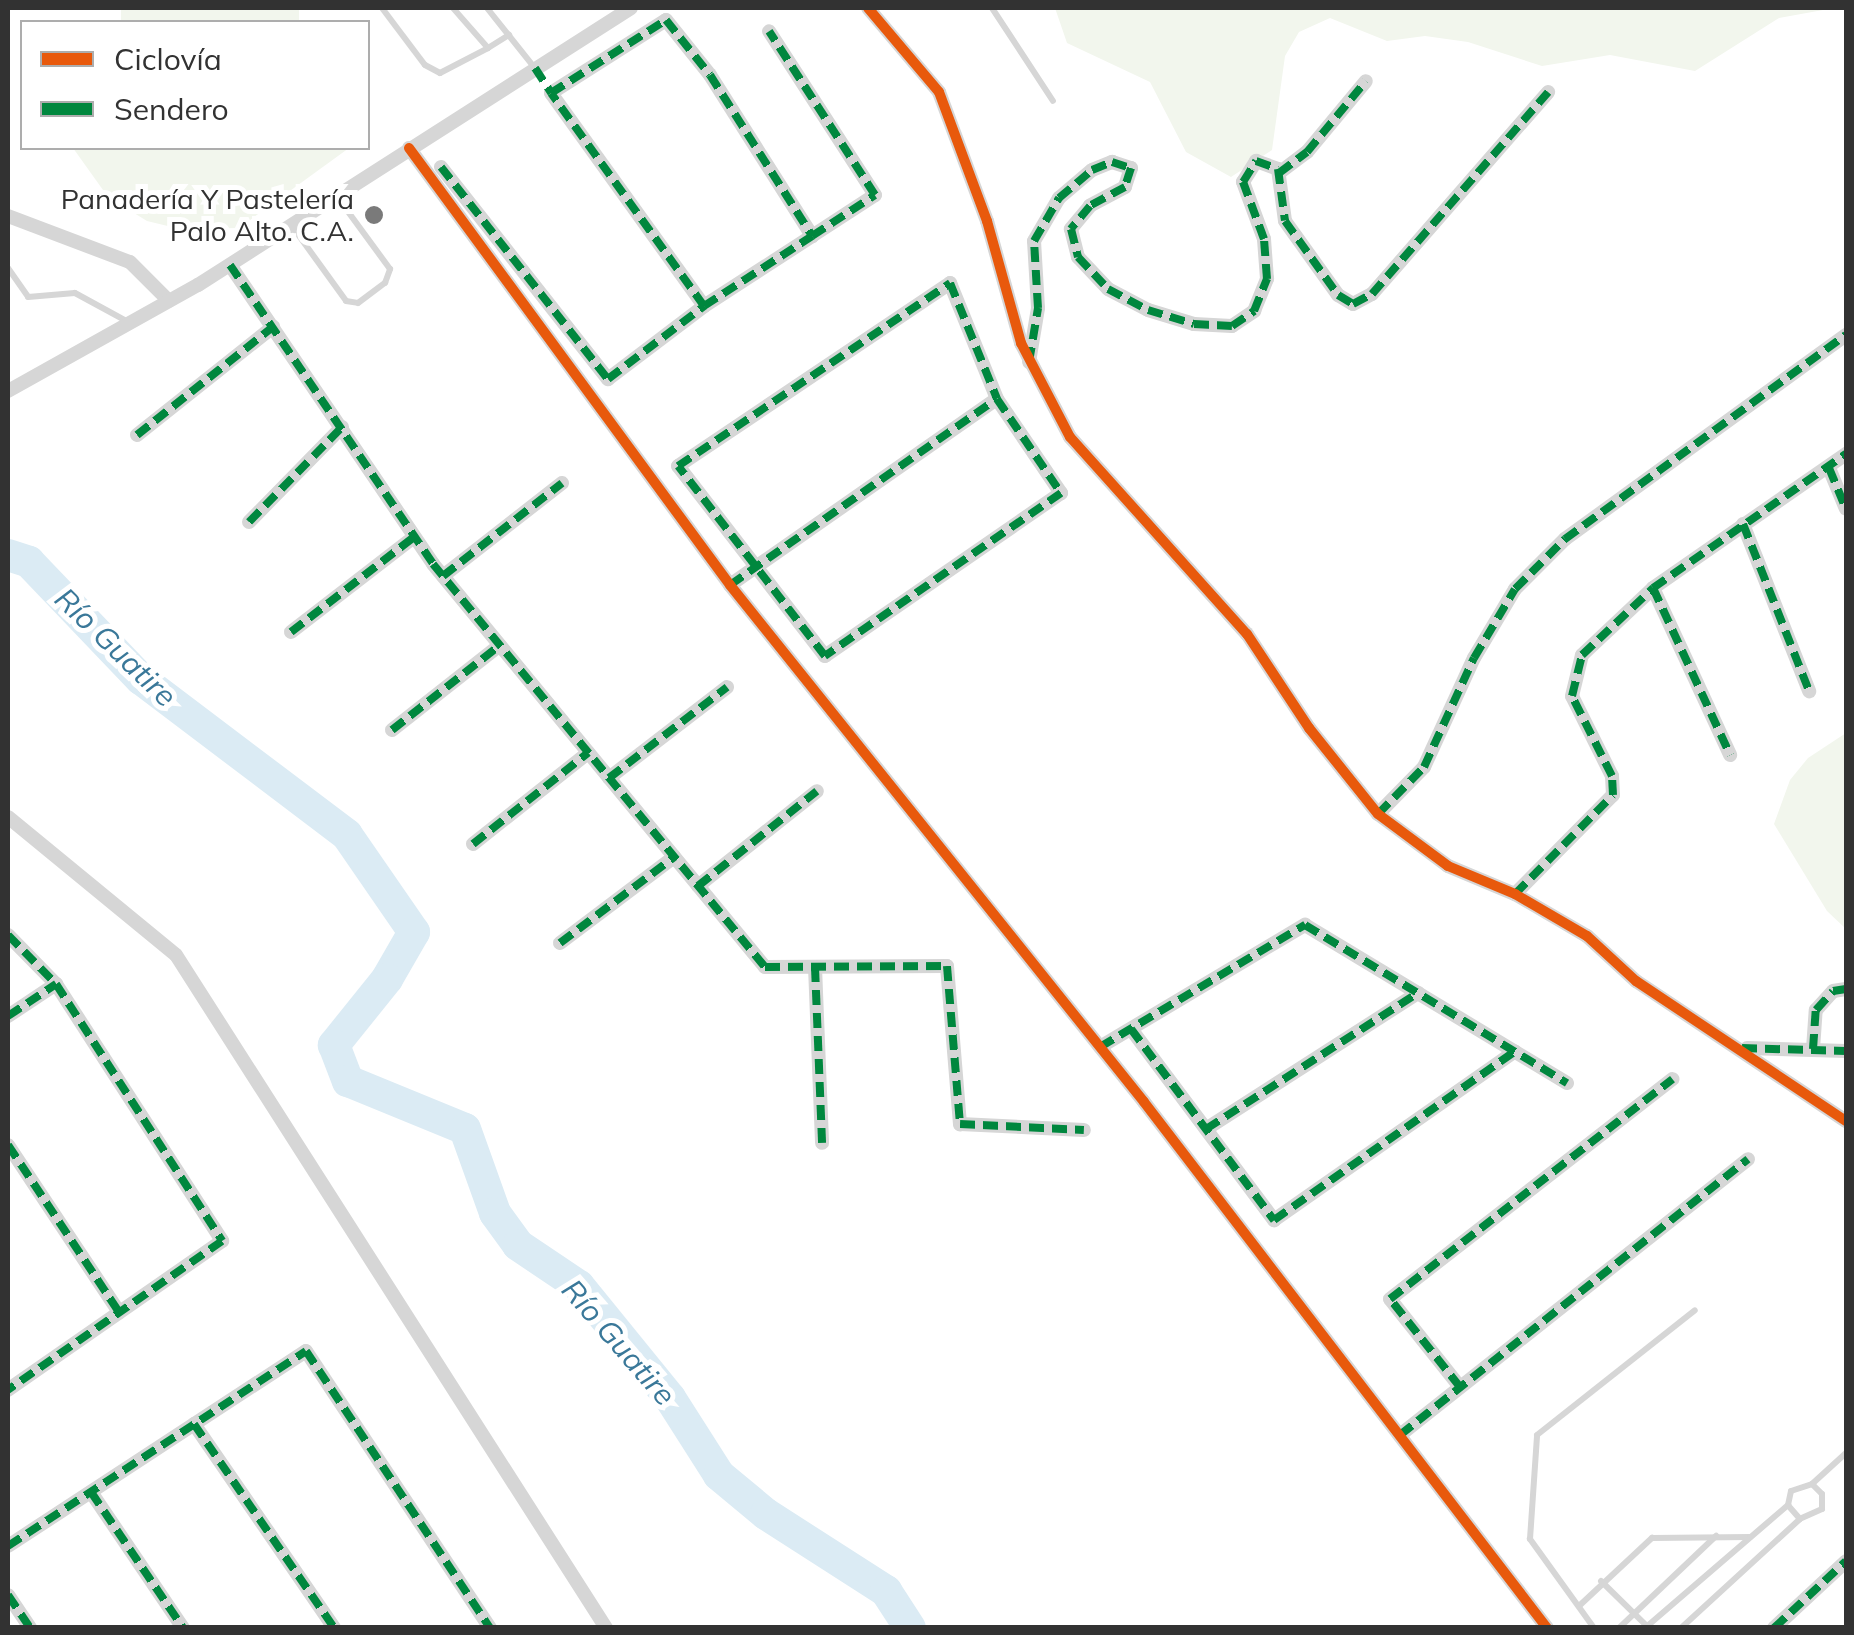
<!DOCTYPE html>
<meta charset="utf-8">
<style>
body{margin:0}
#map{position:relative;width:1854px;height:1635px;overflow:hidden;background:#fff;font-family:Mulish,sans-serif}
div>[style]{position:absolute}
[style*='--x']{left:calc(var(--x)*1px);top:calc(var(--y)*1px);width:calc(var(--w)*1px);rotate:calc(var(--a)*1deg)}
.green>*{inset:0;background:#f2f6ed;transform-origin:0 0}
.river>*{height:32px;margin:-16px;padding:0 16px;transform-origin:16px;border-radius:16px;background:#dbebf4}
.lane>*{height:6px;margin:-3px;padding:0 3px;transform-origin:3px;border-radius:3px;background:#d6d6d6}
.street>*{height:14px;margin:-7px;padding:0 7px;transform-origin:7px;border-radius:7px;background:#d6d6d6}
.quiet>*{height:8px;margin-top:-4px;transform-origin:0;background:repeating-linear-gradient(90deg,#00873e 0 15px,transparent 0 23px)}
.cycleway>*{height:10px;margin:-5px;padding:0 5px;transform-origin:5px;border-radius:5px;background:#e8590c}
.dots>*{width:28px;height:28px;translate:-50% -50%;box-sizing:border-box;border:5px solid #fff;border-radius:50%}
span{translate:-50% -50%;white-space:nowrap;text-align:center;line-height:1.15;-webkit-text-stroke:10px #fff;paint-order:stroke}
.poi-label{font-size:28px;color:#323232}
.right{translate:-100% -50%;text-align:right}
.water-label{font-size:30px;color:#3a7899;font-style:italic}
.frame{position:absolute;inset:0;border:10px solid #323232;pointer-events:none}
.legend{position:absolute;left:20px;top:20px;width:350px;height:130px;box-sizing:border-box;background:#fff;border:2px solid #adadad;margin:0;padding:12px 18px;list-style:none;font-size:30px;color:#323232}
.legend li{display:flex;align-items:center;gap:20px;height:50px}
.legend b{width:50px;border:2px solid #adadad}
</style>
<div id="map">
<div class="green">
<i style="left:121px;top:8px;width:178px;height:23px"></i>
<i style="clip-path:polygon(1055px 8px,1834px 8px,1779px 18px,1695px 71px,1610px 55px,1542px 66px,1468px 42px,1425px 36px,1387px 41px,1330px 18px,1299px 32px,1285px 56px,1272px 150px,1231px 177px,1186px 152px,1150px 82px,1067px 43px)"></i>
<i style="clip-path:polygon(73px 148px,349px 148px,239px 228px,180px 229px,147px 221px,108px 197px)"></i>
<i style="clip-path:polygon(1846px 733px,1846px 929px,1827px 911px,1774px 824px,1790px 780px,1808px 758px)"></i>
</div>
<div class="river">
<i style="--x:8;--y:555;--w:22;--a:18"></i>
<i style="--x:29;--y:562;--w:162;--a:46.3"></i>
<i style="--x:141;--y:679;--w:258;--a:37.1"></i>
<i style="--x:347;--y:835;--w:118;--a:55.4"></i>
<i style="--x:414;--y:932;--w:54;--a:119.9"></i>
<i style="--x:387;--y:979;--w:85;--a:128.8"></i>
<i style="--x:334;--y:1045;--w:39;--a:69"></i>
<i style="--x:348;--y:1081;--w:126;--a:22.3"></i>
<i style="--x:465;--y:1129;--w:89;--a:70.3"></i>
<i style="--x:495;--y:1213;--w:39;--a:54"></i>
<i style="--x:518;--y:1245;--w:73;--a:33.9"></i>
<i style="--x:579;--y:1286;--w:144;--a:50.9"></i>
<i style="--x:670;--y:1398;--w:91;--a:57.5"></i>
<i style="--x:719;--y:1475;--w:61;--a:39.7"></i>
<i style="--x:766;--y:1514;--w:143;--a:32.7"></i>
<i style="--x:886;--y:1591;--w:44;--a:57"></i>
</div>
<div class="lane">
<i style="--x:382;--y:8;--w:71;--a:53"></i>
<i style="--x:425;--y:65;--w:17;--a:28"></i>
<i style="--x:440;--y:73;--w:54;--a:-27.5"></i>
<i style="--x:488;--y:48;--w:53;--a:-131.2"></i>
<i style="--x:487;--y:8;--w:75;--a:51.5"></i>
<i style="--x:992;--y:8;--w:111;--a:56.7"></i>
<i style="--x:488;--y:48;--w:25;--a:-32"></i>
<i style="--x:292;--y:226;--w:92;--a:54.2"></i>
<i style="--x:346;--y:301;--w:12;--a:9"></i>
<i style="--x:358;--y:303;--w:34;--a:-37"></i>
<i style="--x:385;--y:283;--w:15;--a:-70"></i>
<i style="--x:390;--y:269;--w:88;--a:-126.2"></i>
<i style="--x:8;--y:268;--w:35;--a:55"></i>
<i style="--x:28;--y:297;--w:47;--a:-4.9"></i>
<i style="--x:75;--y:293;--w:63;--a:28.6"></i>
<i style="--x:1812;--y:1484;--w:14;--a:45"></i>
<i style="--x:1822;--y:1494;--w:15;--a:90"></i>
<i style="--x:1822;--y:1509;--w:24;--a:156"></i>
<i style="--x:1800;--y:1519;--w:18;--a:-131"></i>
<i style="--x:1788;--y:1505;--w:14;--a:-78"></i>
<i style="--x:1791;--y:1491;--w:22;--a:-18"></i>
<i style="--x:1812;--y:1484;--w:46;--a:-42.4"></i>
<i style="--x:1601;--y:1581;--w:64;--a:44.4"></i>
<i style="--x:1579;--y:1606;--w:100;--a:-43"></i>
<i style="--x:1652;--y:1538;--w:98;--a:-0.6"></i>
<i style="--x:1594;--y:1628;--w:110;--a:-125.7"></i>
<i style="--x:1530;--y:1539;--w:104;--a:-86.1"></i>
<i style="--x:1537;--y:1435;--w:201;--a:-38.3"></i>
<i style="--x:1619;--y:1628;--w:134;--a:-43.5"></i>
<i style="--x:1645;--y:1628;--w:189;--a:-40.7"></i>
<i style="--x:1681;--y:1628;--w:161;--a:-42.5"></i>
</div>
<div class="street">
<i style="--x:868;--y:8;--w:110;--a:49.8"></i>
<i style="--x:939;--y:92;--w:138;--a:69.6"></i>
<i style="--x:987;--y:221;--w:127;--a:74.4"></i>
<i style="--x:1021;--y:343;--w:106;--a:62.5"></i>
<i style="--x:1070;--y:437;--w:265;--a:48.1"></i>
<i style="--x:1247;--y:634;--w:113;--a:56.6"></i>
<i style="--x:1309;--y:728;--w:110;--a:51.3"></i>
<i style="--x:1378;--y:814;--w:87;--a:36.6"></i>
<i style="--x:1448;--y:866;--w:73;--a:22.7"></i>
<i style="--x:1515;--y:894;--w:83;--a:30.3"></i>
<i style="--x:1587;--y:936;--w:67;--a:42.6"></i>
<i style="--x:1636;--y:981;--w:252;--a:33.7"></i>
<i style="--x:409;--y:148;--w:542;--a:53.7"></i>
<i style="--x:730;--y:585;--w:662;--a:51.31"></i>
<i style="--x:1144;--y:1102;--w:663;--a:52.54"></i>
<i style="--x:441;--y:167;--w:270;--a:51.8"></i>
<i style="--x:608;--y:379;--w:121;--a:-37.2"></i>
<i style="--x:704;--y:306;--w:262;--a:-125.7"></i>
<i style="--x:551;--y:93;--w:136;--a:-32.4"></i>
<i style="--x:666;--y:20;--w:70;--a:51.3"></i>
<i style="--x:710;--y:75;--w:191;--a:57.6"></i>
<i style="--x:812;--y:236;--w:75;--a:-33.1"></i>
<i style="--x:875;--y:195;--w:195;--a:-122.9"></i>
<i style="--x:1279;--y:173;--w:35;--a:-37"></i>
<i style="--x:1307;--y:152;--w:92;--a:-50.3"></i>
<i style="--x:8;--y:216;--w:130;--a:20.7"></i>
<i style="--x:130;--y:262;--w:55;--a:45"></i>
<i style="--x:230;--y:265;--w:361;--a:55.8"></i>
<i style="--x:433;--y:564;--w:522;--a:50.52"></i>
<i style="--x:765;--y:967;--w:182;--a:-0.3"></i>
<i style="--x:947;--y:966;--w:159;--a:85.3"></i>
<i style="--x:960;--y:1124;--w:124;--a:2.8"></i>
<i style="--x:950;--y:283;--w:125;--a:67.9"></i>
<i style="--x:997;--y:399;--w:114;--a:55.8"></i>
<i style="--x:1061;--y:493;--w:287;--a:145.4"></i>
<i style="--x:825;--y:656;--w:240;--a:-127.7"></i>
<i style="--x:678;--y:466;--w:328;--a:-33.9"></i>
<i style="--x:704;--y:306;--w:129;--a:-32.9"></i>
<i style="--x:1029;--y:362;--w:55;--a:-80.5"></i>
<i style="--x:1038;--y:308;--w:67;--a:-93.4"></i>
<i style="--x:1034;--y:241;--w:50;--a:-59.8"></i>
<i style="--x:1059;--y:198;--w:43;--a:-40.3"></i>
<i style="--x:1092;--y:170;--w:22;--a:-22"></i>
<i style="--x:1112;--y:162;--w:20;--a:18"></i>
<i style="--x:1131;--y:168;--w:20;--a:108"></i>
<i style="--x:1125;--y:187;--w:40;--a:152"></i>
<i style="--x:1090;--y:206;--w:30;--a:130"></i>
<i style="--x:1071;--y:229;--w:29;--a:76"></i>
<i style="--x:1078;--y:257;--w:44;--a:46.8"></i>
<i style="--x:1108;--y:289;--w:45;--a:27.7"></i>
<i style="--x:1148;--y:310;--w:48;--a:16.9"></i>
<i style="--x:1194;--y:324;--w:38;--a:3"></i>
<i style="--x:1232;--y:326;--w:27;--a:-34"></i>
<i style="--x:1254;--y:311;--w:35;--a:-68"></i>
<i style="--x:1267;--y:279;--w:40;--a:-94.3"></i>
<i style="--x:1264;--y:239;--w:61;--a:-110.2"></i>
<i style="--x:1243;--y:182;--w:25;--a:-58"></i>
<i style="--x:1256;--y:161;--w:23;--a:20"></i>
<i style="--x:1278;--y:169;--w:52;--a:82.3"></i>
<i style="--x:1285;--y:221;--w:91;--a:54.4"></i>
<i style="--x:1338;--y:295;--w:17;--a:31"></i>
<i style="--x:1353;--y:304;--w:21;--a:-28"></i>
<i style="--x:1372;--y:294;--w:268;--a:-48.9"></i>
<i style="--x:8;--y:391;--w:218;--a:-29.2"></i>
<i style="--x:198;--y:285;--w:514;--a:-32.61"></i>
<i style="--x:137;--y:435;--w:174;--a:-38.5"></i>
<i style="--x:1829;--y:468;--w:44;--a:67.5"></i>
<i style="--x:249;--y:522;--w:133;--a:-45.6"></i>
<i style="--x:1743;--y:524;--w:180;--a:68.4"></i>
<i style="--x:443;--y:576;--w:151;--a:-38"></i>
<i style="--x:730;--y:585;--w:325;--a:-34.9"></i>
<i style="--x:1653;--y:588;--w:184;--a:65.2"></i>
<i style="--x:291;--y:632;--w:155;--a:-37.7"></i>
<i style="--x:392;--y:730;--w:137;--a:-38.2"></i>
<i style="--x:609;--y:778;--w:149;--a:-37.6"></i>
<i style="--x:1378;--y:814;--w:66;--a:-45.6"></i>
<i style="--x:1424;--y:767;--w:120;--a:-65.4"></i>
<i style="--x:1474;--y:658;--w:80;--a:-59.3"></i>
<i style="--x:1515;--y:589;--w:71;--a:-45"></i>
<i style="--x:1565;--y:539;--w:347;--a:-36"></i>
<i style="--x:8;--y:817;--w:217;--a:39.4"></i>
<i style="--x:176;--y:955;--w:799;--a:57.42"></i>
<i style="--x:473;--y:844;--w:147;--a:-38.4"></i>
<i style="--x:698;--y:886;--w:152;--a:-38.6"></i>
<i style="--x:1515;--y:894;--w:139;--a:-45.3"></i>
<i style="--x:1613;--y:795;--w:19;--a:-93"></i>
<i style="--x:1612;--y:776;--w:89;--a:-116.6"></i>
<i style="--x:1572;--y:696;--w:42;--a:-76.3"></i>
<i style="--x:1582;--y:655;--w:98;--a:-43.3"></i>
<i style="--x:1653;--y:588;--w:235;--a:-34.8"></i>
<i style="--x:8;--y:935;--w:69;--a:45.6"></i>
<i style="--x:56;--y:984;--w:306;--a:57.1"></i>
<i style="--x:222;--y:1241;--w:261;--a:145.2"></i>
<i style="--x:560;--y:943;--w:143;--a:-37"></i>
<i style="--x:815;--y:967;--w:176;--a:87.7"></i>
<i style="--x:8;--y:1016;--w:58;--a:-33.7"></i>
<i style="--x:1131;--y:1029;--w:239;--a:53.2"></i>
<i style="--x:1274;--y:1220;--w:294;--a:-35"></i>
<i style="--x:1100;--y:1047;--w:239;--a:-30.8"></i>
<i style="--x:1305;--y:925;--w:306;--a:31.1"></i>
<i style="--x:1747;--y:1048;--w:99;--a:1.7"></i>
<i style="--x:1813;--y:1049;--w:39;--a:-86"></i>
<i style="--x:1816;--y:1010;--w:25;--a:-48"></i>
<i style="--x:1833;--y:991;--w:13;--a:-9"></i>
<i style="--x:1206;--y:1129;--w:252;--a:-32.7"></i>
<i style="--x:8;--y:1145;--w:201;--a:56.4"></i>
<i style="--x:1460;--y:1387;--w:112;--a:-128.5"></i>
<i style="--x:1390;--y:1299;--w:358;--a:-37.9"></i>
<i style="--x:194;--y:1424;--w:247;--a:55.5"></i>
<i style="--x:1400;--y:1435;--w:444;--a:-38.4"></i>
<i style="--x:91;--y:1492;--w:164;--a:55.9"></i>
<i style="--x:8;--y:1546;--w:356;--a:-33.2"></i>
<i style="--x:306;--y:1351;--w:333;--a:56.4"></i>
<i style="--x:8;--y:1595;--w:40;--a:56"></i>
<i style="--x:1774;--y:1628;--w:98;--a:-42.9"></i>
</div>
<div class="quiet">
<i style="--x:535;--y:68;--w:30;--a:57"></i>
<i style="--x:441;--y:167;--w:270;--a:51.8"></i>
<i style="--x:608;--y:379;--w:121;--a:-37.2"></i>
<i style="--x:704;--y:306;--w:262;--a:-125.7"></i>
<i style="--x:551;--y:93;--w:136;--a:-32.4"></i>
<i style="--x:666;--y:20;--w:70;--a:51.3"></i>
<i style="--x:710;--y:75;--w:191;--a:57.6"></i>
<i style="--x:812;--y:236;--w:75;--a:-33.1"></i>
<i style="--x:875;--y:195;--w:195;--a:-122.9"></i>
<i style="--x:1279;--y:173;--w:35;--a:-37"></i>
<i style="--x:1307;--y:152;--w:92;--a:-50.3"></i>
<i style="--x:230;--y:265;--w:361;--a:55.8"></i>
<i style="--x:433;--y:564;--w:522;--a:50.52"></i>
<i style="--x:765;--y:967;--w:182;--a:-0.3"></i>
<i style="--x:947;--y:966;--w:159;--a:85.3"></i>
<i style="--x:960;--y:1124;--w:124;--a:2.8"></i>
<i style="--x:950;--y:283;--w:125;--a:67.9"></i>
<i style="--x:997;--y:399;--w:114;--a:55.8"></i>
<i style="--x:1061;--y:493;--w:287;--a:145.4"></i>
<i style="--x:825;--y:656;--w:240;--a:-127.7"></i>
<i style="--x:678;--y:466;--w:328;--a:-33.9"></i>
<i style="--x:704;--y:306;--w:129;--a:-32.9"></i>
<i style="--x:1029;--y:362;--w:55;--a:-80.5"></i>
<i style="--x:1038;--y:308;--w:67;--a:-93.4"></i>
<i style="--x:1034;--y:241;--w:50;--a:-59.8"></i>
<i style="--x:1059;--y:198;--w:43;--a:-40.3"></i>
<i style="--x:1092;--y:170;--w:22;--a:-22"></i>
<i style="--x:1112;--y:162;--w:20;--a:18"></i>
<i style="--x:1131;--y:168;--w:20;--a:108"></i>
<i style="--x:1125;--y:187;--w:40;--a:152"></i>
<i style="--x:1090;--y:206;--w:30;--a:130"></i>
<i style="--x:1071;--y:229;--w:29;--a:76"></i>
<i style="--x:1078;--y:257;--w:44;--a:46.8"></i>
<i style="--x:1108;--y:289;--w:45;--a:27.7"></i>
<i style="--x:1148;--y:310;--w:48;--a:16.9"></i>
<i style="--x:1194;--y:324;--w:38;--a:3"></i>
<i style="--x:1232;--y:326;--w:27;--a:-34"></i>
<i style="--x:1254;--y:311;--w:35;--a:-68"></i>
<i style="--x:1267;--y:279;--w:40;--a:-94.3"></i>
<i style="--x:1264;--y:239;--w:61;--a:-110.2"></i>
<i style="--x:1243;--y:182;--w:25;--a:-58"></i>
<i style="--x:1256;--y:161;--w:23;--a:20"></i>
<i style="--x:1278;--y:169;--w:52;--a:82.3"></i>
<i style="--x:1285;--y:221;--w:91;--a:54.4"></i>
<i style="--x:1338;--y:295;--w:17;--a:31"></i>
<i style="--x:1353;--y:304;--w:21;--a:-28"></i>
<i style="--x:1372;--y:294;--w:268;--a:-48.9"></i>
<i style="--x:137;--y:435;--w:174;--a:-38.5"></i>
<i style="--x:1829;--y:468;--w:44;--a:67.5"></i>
<i style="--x:249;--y:522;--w:133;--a:-45.6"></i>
<i style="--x:1743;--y:524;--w:180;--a:68.4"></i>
<i style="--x:443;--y:576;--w:151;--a:-38"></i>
<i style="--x:730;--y:585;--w:325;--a:-34.9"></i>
<i style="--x:1653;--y:588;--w:184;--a:65.2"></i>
<i style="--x:291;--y:632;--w:155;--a:-37.7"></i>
<i style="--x:392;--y:730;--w:137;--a:-38.2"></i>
<i style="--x:609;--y:778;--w:149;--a:-37.6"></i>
<i style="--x:1378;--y:814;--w:66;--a:-45.6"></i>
<i style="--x:1424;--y:767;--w:120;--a:-65.4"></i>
<i style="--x:1474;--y:658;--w:80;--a:-59.3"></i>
<i style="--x:1515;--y:589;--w:71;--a:-45"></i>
<i style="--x:1565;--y:539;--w:347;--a:-36"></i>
<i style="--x:473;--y:844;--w:147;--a:-38.4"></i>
<i style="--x:698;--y:886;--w:152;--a:-38.6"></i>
<i style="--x:1515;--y:894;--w:139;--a:-45.3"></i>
<i style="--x:1613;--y:795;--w:19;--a:-93"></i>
<i style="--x:1612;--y:776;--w:89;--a:-116.6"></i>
<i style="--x:1572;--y:696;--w:42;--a:-76.3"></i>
<i style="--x:1582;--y:655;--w:98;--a:-43.3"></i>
<i style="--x:1653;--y:588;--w:235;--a:-34.8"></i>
<i style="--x:8;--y:935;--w:69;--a:45.6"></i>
<i style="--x:56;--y:984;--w:306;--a:57.1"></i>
<i style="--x:222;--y:1241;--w:261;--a:145.2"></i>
<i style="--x:560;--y:943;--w:143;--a:-37"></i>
<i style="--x:815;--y:967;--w:176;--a:87.7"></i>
<i style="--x:8;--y:1016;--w:58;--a:-33.7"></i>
<i style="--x:1131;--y:1029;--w:239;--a:53.2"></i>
<i style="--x:1274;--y:1220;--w:294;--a:-35"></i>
<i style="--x:1100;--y:1047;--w:239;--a:-30.8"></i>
<i style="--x:1305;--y:925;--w:306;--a:31.1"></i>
<i style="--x:1742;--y:1048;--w:104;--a:1.7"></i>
<i style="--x:1813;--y:1049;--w:39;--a:-86"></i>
<i style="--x:1816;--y:1010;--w:25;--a:-48"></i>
<i style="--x:1833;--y:991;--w:13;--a:-9"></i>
<i style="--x:1206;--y:1129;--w:252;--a:-32.7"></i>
<i style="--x:8;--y:1145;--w:201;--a:56.4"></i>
<i style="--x:1460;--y:1387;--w:112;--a:-128.5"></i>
<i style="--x:1390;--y:1299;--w:358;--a:-37.9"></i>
<i style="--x:194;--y:1424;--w:247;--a:55.5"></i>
<i style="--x:1400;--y:1435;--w:444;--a:-38.4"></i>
<i style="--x:91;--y:1492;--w:164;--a:55.9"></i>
<i style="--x:8;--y:1546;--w:356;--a:-33.2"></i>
<i style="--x:306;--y:1351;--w:333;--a:56.4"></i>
<i style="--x:8;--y:1595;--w:40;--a:56"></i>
<i style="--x:1774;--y:1628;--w:98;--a:-42.9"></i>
</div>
<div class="cycleway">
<i style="--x:868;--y:8;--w:110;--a:49.8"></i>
<i style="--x:939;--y:92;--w:138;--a:69.6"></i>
<i style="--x:987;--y:221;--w:127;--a:74.4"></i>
<i style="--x:1021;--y:343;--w:106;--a:62.5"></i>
<i style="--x:1070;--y:437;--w:265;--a:48.1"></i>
<i style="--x:1247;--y:634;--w:113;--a:56.6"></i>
<i style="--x:1309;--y:728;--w:110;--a:51.3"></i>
<i style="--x:1378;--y:814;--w:87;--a:36.6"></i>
<i style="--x:1448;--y:866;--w:73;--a:22.7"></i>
<i style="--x:1515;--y:894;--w:83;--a:30.3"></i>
<i style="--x:1587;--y:936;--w:67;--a:42.6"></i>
<i style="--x:1636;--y:981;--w:252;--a:33.7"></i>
<i style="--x:409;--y:148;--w:542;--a:53.7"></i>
<i style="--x:730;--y:585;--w:662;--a:51.31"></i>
<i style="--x:1144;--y:1102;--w:663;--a:52.54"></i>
</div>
<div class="dots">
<i style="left:374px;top:215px;background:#7a7a7a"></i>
</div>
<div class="poi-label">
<span class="right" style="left:354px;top:215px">Panadería Y Pastelería<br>Palo Alto. C.A.</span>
</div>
<div class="water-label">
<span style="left:116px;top:647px;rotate:44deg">Río Guatire</span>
<span style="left:619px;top:1342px;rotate:49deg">Río Guatire</span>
</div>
<div class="frame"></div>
<ul class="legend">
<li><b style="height:12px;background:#e8590c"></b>Ciclovía</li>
<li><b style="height:12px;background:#00873e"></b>Sendero</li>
</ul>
</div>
